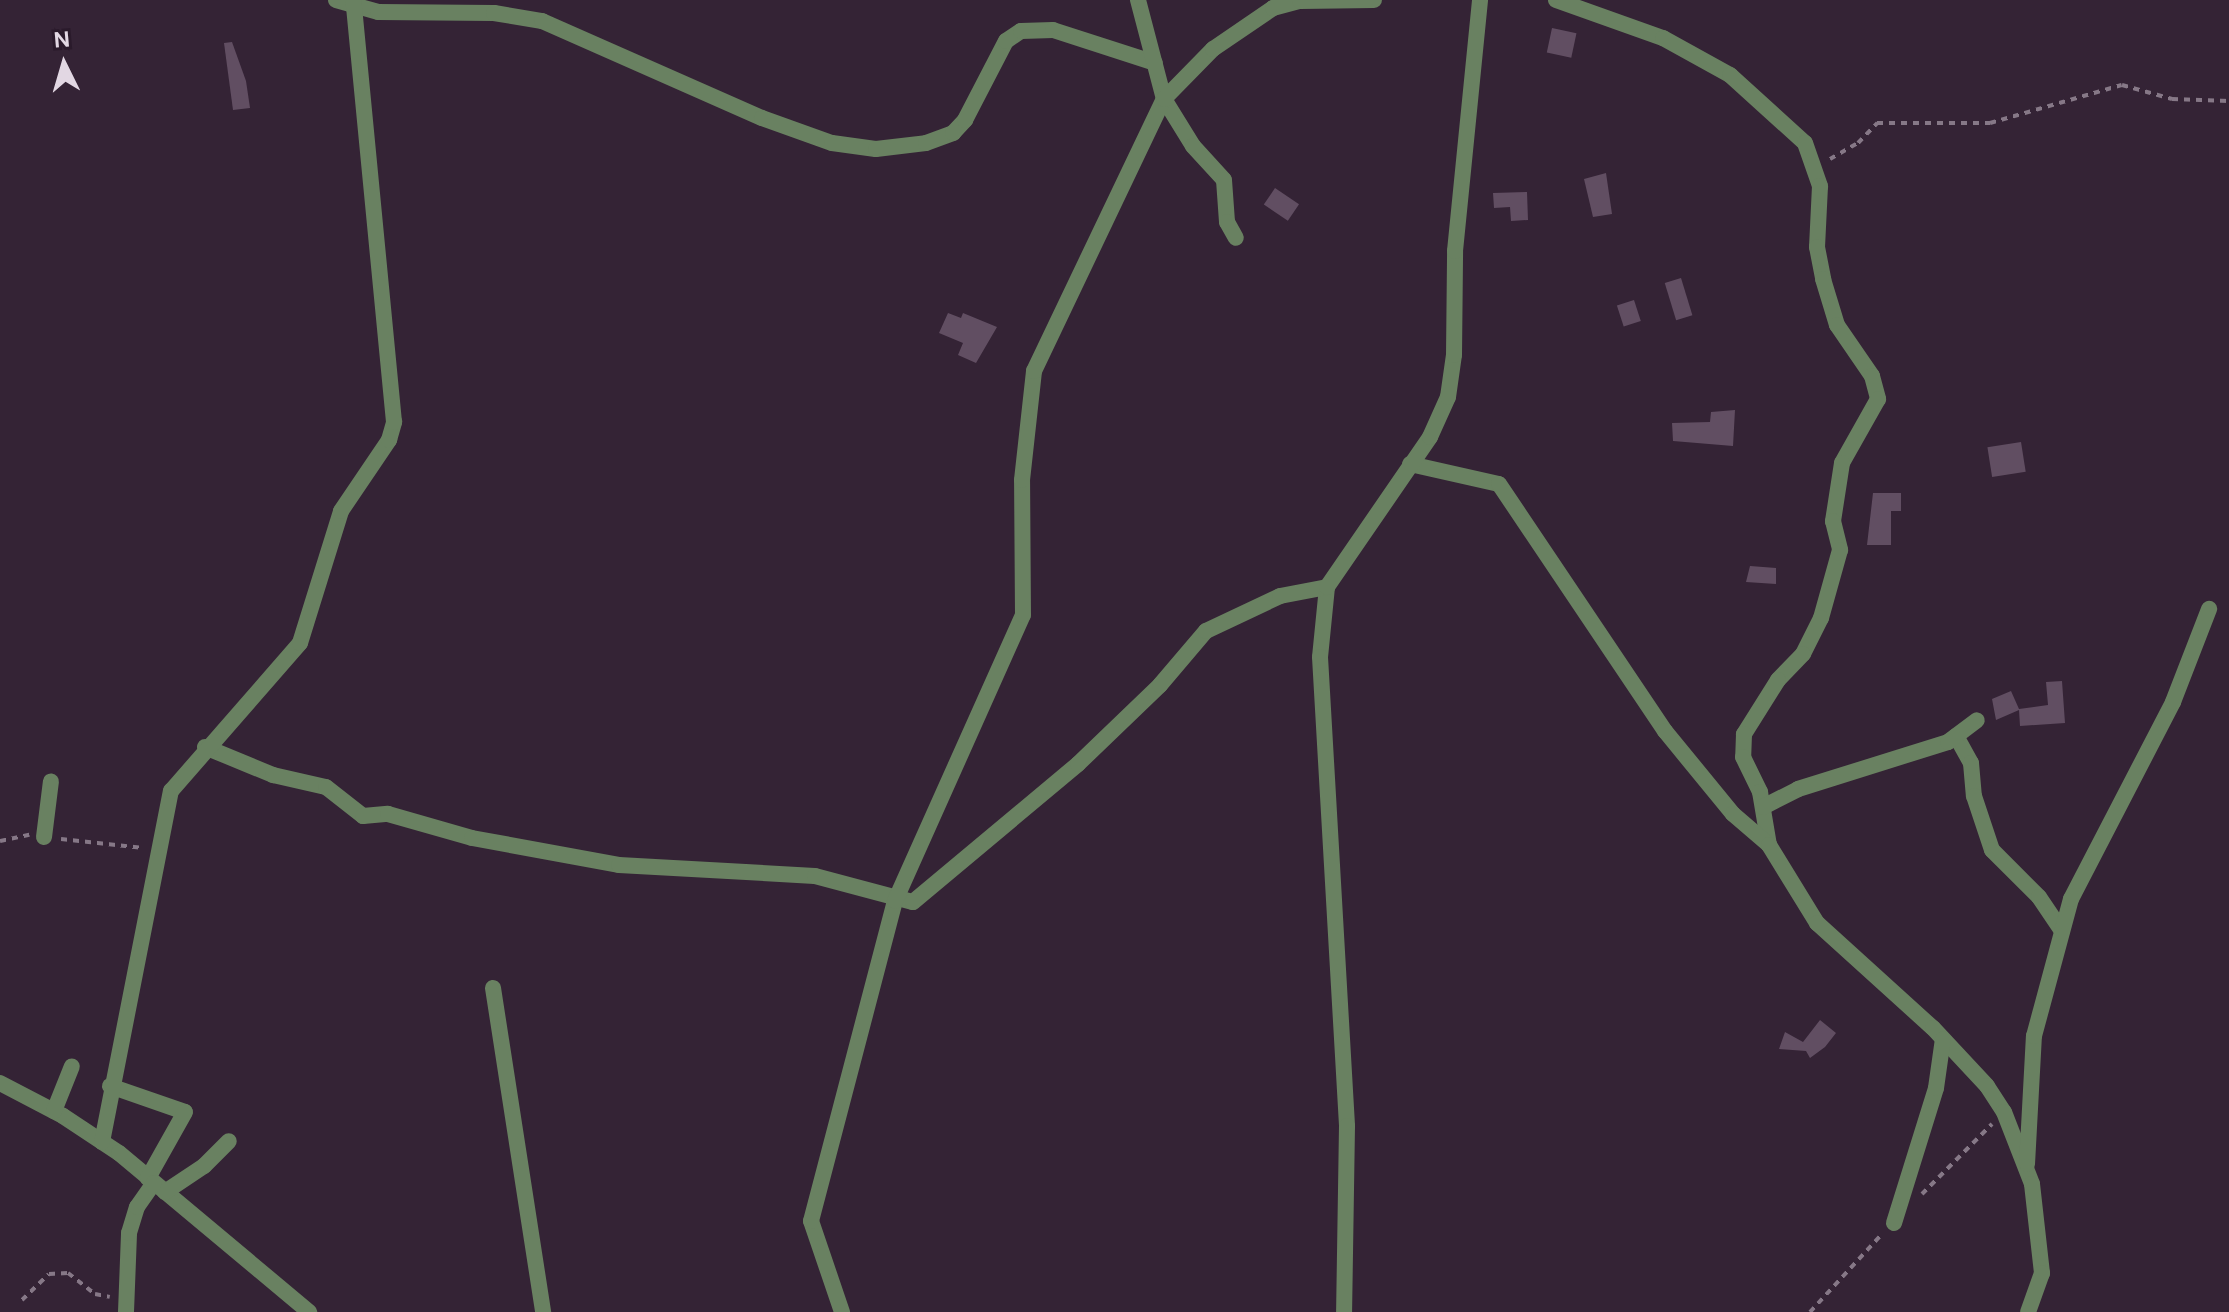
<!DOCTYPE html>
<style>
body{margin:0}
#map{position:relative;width:2229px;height:1312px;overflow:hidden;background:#342335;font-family:"DM Sans",sans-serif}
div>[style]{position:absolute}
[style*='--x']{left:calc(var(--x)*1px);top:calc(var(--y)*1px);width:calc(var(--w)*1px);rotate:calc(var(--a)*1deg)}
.building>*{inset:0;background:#614e62;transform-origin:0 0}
.path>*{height:4px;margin-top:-2px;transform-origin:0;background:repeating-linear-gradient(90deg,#867887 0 6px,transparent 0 12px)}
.street>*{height:16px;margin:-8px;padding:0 8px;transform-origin:8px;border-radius:8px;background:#698161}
span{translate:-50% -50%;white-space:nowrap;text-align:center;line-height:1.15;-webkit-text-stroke:8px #2a1a2b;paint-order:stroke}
.north{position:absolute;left:24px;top:24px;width:80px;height:80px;-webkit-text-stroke:6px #2a1a2b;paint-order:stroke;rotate:355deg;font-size:22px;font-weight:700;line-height:32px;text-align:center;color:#e2d7e3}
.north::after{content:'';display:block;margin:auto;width:28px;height:36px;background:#e2d7e3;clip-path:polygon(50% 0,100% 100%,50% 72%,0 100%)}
</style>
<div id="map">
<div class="building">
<i style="left:1552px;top:28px;width:25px;height:25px;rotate:12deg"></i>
<i style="clip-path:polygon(232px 42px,246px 81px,250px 108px,233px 110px,224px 43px)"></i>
<i style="clip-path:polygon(1606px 173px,1612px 214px,1593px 217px,1584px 179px)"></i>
<i style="left:1275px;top:188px;width:29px;height:20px;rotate:34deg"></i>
<i style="clip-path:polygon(1527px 192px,1528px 220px,1511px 221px,1510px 207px,1494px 208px,1493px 193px)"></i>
<i style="left:1681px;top:278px;width:39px;height:17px;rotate:73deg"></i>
<i style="left:1634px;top:300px;width:22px;height:18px;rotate:72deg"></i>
<i style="clip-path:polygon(948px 313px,961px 318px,963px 313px,997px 327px,976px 363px,958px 355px,963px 343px,939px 333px)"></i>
<i style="clip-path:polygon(1735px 410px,1733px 446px,1673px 441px,1672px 423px,1710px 422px,1711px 412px)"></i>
<i style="left:2021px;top:442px;width:30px;height:34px;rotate:81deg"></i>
<i style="clip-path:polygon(1873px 493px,1901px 493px,1901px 511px,1891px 511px,1891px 545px,1867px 545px)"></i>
<i style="clip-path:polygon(1750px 566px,1776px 568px,1776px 584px,1746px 582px)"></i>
<i style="clip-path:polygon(2062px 681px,2065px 723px,2020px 726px,2019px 710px,1996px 720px,1992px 699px,2011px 691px,2019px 709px,2048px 705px,2046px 682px)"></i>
<i style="clip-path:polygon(1820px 1020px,1836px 1033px,1825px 1047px,1810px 1058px,1806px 1051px,1779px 1049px,1785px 1032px,1803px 1042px)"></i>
</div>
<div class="path">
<i style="--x:1830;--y:159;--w:32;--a:-30"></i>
<i style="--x:1858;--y:143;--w:28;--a:-46"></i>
<i style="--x:1877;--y:123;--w:113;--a:0"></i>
<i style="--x:1990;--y:123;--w:137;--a:-16.1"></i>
<i style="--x:2122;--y:85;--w:52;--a:15.6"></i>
<i style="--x:2172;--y:99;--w:57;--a:2"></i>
<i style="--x:61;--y:839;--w:83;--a:6.2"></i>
<i style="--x:0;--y:841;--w:30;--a:-12"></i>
<i style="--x:1922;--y:1194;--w:99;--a:-45"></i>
<i style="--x:22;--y:1300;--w:37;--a:-44"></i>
<i style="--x:49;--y:1274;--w:19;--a:-3"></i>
<i style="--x:68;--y:1273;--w:34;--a:38"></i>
<i style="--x:95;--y:1294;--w:15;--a:11"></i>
<i style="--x:1810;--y:1312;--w:106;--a:-47.3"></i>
</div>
<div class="street">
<i style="--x:336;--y:0;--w:44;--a:15.9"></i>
<i style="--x:378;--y:12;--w:116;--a:0.5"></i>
<i style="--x:494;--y:13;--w:49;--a:9.5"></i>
<i style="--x:542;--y:21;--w:240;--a:23.8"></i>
<i style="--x:762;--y:118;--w:74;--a:19.7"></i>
<i style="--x:832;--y:143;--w:44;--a:7.8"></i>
<i style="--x:876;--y:149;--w:50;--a:-6.8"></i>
<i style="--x:926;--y:143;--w:29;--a:-20"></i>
<i style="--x:953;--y:133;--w:18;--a:-47"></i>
<i style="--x:965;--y:120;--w:89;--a:-62.6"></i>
<i style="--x:1006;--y:41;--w:18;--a:-34"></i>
<i style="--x:1021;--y:31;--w:32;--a:-2"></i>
<i style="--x:1053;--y:30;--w:107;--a:17.9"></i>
<i style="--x:1138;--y:0;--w:102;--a:75.3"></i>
<i style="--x:1164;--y:99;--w:55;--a:58.3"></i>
<i style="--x:1193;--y:146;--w:46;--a:47.6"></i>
<i style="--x:1224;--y:180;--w:42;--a:85.9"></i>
<i style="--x:1227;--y:222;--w:18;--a:61"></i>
<i style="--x:1556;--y:0;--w:114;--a:19.6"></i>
<i style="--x:1663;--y:38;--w:77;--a:28.9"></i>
<i style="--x:1730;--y:75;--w:101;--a:42.2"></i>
<i style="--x:1805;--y:143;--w:46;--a:70.8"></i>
<i style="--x:1820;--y:186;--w:61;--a:92.8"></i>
<i style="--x:1817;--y:247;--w:33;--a:79"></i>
<i style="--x:1823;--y:279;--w:48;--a:73.1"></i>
<i style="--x:1837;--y:325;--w:62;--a:55.5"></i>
<i style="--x:1872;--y:376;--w:24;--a:75"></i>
<i style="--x:1878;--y:399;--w:73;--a:119.4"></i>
<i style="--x:1842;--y:463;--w:59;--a:98.8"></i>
<i style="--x:1833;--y:521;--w:30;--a:76"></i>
<i style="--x:1840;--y:550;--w:71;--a:105.6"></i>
<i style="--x:1821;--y:618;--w:40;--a:116.6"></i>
<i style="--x:1803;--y:654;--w:36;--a:134"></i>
<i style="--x:1778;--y:680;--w:64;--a:122.2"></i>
<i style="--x:1744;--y:734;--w:23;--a:92"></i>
<i style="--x:1743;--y:757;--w:39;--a:64"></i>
<i style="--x:1760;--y:792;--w:54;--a:80.4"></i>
<i style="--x:1410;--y:464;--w:91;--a:12.7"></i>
<i style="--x:1499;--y:484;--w:298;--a:56.1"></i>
<i style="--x:1665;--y:731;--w:107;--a:50.7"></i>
<i style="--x:1733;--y:814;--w:48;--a:40.7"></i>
<i style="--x:1769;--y:845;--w:92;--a:58.4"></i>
<i style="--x:1817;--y:923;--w:156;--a:42.2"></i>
<i style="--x:1933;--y:1028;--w:79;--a:47"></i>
<i style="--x:1987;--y:1086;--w:31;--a:57"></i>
<i style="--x:2004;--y:1112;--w:77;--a:68.7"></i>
<i style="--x:2032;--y:1184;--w:90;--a:83.6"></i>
<i style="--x:2042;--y:1273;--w:41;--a:109.7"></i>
<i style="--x:1327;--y:587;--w:70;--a:95.7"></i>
<i style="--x:1320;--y:657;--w:470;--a:86.7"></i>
<i style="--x:1347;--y:1126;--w:186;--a:90.9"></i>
<i style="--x:1956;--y:736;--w:31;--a:61"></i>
<i style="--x:1971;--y:763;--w:33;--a:85"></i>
<i style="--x:1974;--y:796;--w:57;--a:71.6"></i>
<i style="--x:1992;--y:850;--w:66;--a:45"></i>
<i style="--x:2039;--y:897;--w:41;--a:55.9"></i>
<i style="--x:205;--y:747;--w:74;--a:22.4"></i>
<i style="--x:273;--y:775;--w:54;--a:12.8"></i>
<i style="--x:326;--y:787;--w:47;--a:38.1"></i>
<i style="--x:363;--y:816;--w:25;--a:-5"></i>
<i style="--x:388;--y:814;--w:87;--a:15.9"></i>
<i style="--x:472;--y:838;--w:149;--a:10.4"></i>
<i style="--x:619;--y:865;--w:196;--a:3.2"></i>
<i style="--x:815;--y:876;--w:101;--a:14.9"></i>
<i style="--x:913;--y:902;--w:215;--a:-39.9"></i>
<i style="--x:1078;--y:764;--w:114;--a:-43.9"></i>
<i style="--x:1160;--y:685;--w:71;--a:-49.6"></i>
<i style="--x:1206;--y:631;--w:82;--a:-25.3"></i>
<i style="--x:1280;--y:596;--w:48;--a:-10.8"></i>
<i style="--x:1327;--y:587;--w:182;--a:-55.5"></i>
<i style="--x:1430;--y:437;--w:44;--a:-65.8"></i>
<i style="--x:1448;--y:397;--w:42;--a:-81.9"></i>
<i style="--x:1454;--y:355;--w:104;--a:-89.4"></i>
<i style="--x:1455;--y:251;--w:252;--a:-84.3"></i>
<i style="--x:1763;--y:807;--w:39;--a:-27"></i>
<i style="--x:1798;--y:789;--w:157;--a:-17.4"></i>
<i style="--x:1948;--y:742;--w:36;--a:-37"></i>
<i style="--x:44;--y:837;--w:56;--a:-82.9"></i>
<i style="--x:493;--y:988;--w:328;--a:81.2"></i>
<i style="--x:0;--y:1083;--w:71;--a:27.6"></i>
<i style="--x:63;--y:1116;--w:67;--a:33.5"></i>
<i style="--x:119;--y:1153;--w:248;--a:39.9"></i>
<i style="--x:110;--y:1086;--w:79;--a:19.1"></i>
<i style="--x:185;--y:1112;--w:76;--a:119.3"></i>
<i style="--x:54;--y:1111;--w:48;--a:-68.2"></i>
<i style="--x:102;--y:1142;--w:358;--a:-78.9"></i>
<i style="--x:171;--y:791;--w:196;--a:-48.9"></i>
<i style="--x:300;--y:643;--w:138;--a:-72.7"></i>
<i style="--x:341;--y:511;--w:86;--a:-55.9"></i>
<i style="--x:389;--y:440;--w:19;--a:-74"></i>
<i style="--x:394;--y:422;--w:424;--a:-95.5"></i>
<i style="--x:2027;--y:1164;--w:128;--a:-86.9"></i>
<i style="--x:2034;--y:1036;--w:142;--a:-74.9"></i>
<i style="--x:2071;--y:899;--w:222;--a:-62.6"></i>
<i style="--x:2173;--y:702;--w:100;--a:-68.8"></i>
<i style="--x:165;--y:1192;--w:47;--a:-33.7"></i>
<i style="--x:204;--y:1166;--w:35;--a:-45"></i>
<i style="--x:1894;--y:1223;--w:141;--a:-72.7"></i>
<i style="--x:1936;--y:1088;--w:49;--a:-81.9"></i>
<i style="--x:126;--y:1312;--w:79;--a:-87.8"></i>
<i style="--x:129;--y:1233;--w:27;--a:-73"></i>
<i style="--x:137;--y:1207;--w:29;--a:-55"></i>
<i style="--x:842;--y:1312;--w:96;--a:-108.8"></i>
<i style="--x:811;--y:1221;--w:331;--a:-75.3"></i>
<i style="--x:895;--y:901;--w:313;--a:-65.9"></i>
<i style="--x:1023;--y:615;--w:135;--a:-90.4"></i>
<i style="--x:1022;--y:480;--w:110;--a:-83.7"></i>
<i style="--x:1034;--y:371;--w:301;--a:-64.5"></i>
<i style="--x:1164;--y:99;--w:70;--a:-45.6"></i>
<i style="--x:1213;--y:49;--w:73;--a:-34.3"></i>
<i style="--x:1273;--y:8;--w:28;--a:-15"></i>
<i style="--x:1300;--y:1;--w:74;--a:-0.8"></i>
</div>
<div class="north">N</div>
</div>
